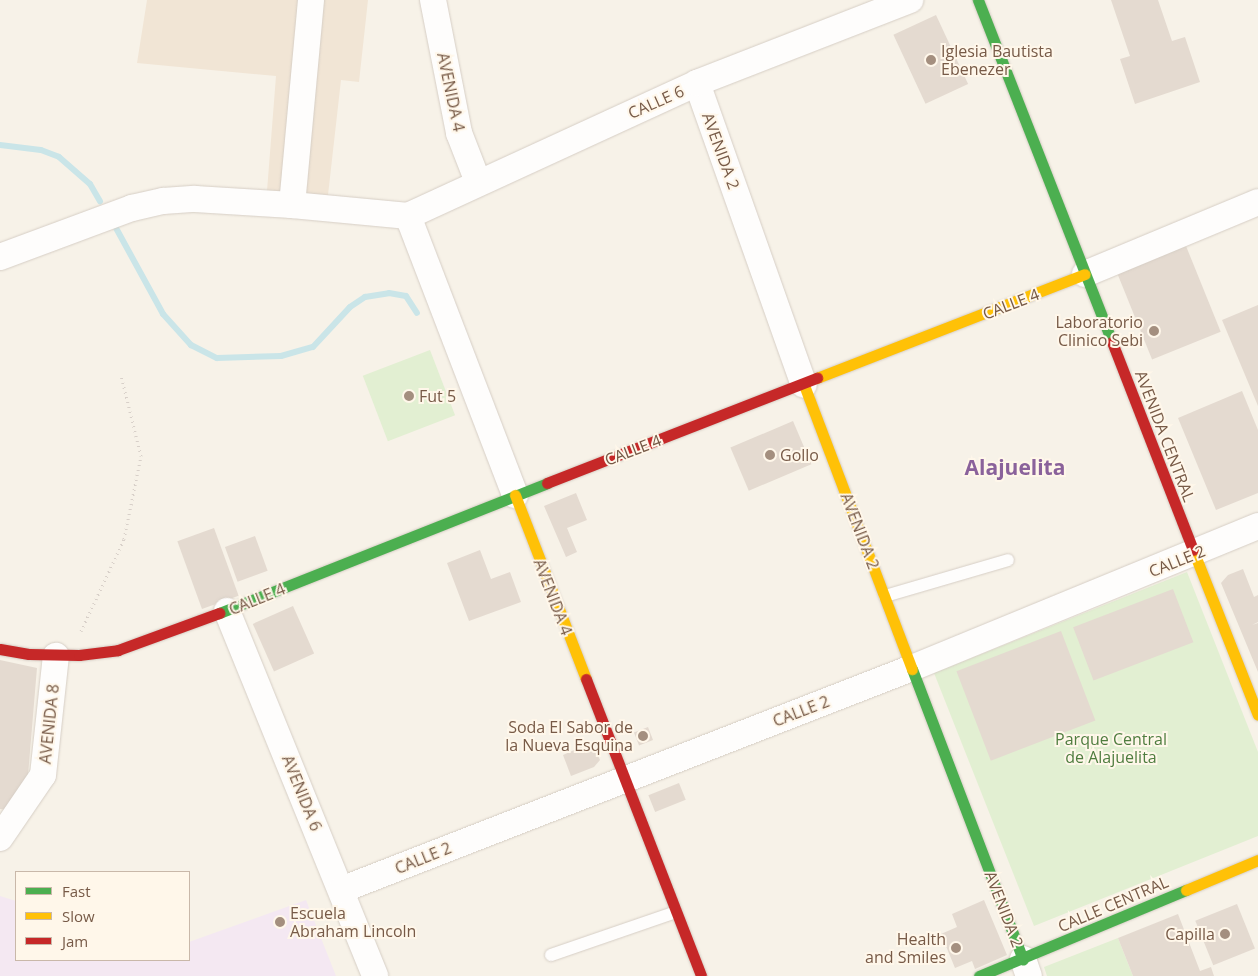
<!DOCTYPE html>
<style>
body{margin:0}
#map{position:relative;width:1258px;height:976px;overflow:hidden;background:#f7f2e8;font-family:"Open Sans",sans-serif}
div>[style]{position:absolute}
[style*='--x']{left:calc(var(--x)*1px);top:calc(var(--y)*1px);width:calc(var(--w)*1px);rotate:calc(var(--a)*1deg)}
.residential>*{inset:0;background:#f1e5d5}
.education>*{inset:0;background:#f4e8f2}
.green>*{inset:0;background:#e2efd2;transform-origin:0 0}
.stream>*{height:6px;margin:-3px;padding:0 3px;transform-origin:3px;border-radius:3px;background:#cae5e8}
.building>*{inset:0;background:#e4dad0;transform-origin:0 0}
.path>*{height:3px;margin-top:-1.5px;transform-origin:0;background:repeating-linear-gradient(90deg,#d8d0c9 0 1px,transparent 0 5px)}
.roads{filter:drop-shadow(0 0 1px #d6cec5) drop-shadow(0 0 1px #d6cec5)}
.lane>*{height:12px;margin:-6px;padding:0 6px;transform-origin:6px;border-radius:6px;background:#fefdfc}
.street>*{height:26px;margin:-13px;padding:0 13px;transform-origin:13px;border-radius:13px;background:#fefdfc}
.fast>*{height:11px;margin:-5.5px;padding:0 5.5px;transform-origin:5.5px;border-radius:5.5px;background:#4caf50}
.slow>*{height:11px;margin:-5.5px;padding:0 5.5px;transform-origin:5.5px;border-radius:5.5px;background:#ffc107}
.jam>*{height:11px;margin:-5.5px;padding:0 5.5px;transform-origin:5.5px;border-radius:5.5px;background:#c62828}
.dots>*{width:14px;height:14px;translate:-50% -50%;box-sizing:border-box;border:2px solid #fff7ea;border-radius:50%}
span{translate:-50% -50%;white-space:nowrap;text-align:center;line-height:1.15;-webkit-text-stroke:4px #fff7ea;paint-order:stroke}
.poi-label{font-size:16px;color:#775a47}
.left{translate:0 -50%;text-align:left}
.right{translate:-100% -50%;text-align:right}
.street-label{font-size:16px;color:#775a47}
.park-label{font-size:16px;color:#4f7d3f}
.district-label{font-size:21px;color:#8a629b;font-weight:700}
.legend{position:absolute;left:15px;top:871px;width:175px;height:90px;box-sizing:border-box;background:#fff7ea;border:1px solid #c9b8a9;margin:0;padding:6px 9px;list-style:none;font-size:15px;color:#775a47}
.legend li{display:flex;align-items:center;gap:10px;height:25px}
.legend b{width:25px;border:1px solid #c9b8a9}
</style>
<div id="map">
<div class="residential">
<i style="clip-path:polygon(147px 0,368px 0,359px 82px,341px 80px,328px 195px,267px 191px,276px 76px,137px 63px)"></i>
</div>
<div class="education">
<i style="clip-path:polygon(0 896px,16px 901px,16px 960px,189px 960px,189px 942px,306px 900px,336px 976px,0 976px)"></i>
</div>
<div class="green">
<i style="left:430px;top:350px;width:70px;height:72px;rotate:69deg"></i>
<i style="clip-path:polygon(1187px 572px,1258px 752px,1258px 836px,1034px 926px,934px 673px)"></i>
<i style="clip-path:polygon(1118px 938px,1133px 976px,1047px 976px,1044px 967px)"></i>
</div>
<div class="stream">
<i style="--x:0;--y:145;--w:41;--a:7"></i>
<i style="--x:41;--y:150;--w:19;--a:21"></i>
<i style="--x:59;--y:157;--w:41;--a:41.1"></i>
<i style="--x:90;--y:184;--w:20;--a:60"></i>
<i style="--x:116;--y:228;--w:98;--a:61.3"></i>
<i style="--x:163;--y:314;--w:42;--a:47.9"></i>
<i style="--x:191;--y:345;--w:29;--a:27"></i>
<i style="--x:217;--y:358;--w:64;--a:-1.8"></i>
<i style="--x:281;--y:356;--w:33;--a:-16"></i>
<i style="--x:313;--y:347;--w:54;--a:-47.2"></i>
<i style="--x:350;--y:307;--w:18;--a:-34"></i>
<i style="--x:365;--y:297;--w:24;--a:-9"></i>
<i style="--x:389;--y:293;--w:17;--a:10"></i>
<i style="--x:406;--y:296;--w:20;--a:57"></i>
</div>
<div class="building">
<i style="clip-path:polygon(1111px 0,1158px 0,1172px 41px,1185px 37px,1200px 82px,1135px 104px,1120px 59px,1130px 56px)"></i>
<i style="left:936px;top:15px;width:76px;height:47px;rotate:65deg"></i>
<i style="left:1184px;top:241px;width:98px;height:74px;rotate:68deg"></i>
<i style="clip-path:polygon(1258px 305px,1258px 406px,1222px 320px)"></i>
<i style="clip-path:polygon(1242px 391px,1258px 430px,1258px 493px,1216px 510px,1178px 418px)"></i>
<i style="left:793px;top:421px;width:47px;height:68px;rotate:67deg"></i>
<i style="clip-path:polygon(576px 493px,587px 520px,567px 528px,577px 552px,566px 557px,544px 506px)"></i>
<i style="left:214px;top:528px;width:72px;height:39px;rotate:70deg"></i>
<i style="left:255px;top:536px;width:37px;height:32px;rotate:70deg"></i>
<i style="clip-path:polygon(480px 550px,491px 579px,510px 572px,521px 602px,469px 621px,447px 563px)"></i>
<i style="clip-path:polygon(1243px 569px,1254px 597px,1258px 595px,1258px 622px,1252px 625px,1258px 623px,1258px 672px,1221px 583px,1228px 575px)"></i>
<i style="left:1173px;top:589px;width:57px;height:107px;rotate:69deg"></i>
<i style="left:293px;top:606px;width:52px;height:44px;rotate:66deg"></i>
<i style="left:1061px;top:631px;width:96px;height:112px;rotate:69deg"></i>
<i style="clip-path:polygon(0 660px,37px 668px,27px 787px,9px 810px,0 809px)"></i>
<i style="left:648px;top:727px;width:14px;height:15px;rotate:69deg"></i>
<i style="clip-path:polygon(592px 742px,600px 760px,594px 767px,571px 776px,563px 755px)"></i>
<i style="left:679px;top:783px;width:18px;height:33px;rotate:68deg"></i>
<i style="clip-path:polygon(984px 900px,1007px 955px,975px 969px,972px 961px,955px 968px,941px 934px,957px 927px,952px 914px)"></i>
<i style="left:1237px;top:904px;width:48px;height:45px;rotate:68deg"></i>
<i style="clip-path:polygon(1178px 914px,1200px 971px,1211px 967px,1214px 976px,1133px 976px,1118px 938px)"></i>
</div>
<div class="path">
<i style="--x:81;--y:631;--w:102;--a:-64.9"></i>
<i style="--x:124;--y:539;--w:85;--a:-78.4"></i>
<i style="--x:141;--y:456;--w:83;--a:-103.9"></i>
</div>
<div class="roads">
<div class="lane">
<i style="--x:885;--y:596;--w:128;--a:-16.3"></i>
<i style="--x:551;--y:955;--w:132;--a:-19"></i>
</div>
<div class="street">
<i style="--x:433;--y:0;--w:136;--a:78.9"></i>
<i style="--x:459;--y:133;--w:53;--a:68.8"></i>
<i style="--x:697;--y:83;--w:320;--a:70.5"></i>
<i style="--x:292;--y:205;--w:206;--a:-84.7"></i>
<i style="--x:408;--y:216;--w:318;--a:-24.7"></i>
<i style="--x:697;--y:83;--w:229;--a:-21.3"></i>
<i style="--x:408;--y:216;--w:299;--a:69"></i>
<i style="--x:0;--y:257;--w:141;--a:-20.4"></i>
<i style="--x:132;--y:208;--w:32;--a:-13"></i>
<i style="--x:163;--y:201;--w:32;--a:-4"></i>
<i style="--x:195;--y:199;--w:97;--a:3.5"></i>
<i style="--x:292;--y:205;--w:117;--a:5.4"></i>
<i style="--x:1085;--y:274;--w:187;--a:-22.6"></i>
<i style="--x:227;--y:611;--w:394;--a:67.9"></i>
<i style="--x:0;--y:838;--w:76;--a:-55.7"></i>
<i style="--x:43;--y:775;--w:120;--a:-83.8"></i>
<i style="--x:341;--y:890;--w:613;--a:-21.25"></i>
<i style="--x:912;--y:668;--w:374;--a:-22.3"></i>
<i style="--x:1023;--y:959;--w:18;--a:71"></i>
</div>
<div class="fast">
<i style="--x:978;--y:0;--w:367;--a:68.6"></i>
<i style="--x:219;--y:613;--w:353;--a:-21.6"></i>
<i style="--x:912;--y:669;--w:311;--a:69.1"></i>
<i style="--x:979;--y:976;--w:224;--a:-22.6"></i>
</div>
<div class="slow">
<i style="--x:817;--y:378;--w:287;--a:-21.2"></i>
<i style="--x:804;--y:385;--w:304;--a:69.2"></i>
<i style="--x:515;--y:495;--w:197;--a:68.9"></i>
<i style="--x:1193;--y:550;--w:177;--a:68.5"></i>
<i style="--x:1186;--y:890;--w:78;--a:-22.6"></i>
</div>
<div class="jam">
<i style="--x:1112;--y:342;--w:223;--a:68.7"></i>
<i style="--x:547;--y:483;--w:290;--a:-21.3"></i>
<i style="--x:0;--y:649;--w:29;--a:10"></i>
<i style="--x:29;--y:654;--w:50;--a:1.1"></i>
<i style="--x:79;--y:655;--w:39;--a:-7"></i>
<i style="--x:118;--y:650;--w:108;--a:-20.1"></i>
<i style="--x:586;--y:679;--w:318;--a:68.8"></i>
</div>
</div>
<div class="dots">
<i style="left:931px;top:60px;background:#a48f7f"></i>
<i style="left:1154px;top:331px;background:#a48f7f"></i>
<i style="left:409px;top:396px;background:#a48f7f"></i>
<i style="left:770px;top:455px;background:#a48f7f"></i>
<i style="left:643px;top:736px;background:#a48f7f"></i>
<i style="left:280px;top:922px;background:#a48f7f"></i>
<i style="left:1225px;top:934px;background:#a48f7f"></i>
<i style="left:956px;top:948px;background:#a48f7f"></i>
</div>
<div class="poi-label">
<span class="left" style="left:941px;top:60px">Iglesia Bautista<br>Ebenezer</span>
<span class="right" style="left:1143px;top:331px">Laboratorio<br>Clinico Sebi</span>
<span class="left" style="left:419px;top:396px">Fut 5</span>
<span class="left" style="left:780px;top:455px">Gollo</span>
<span class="right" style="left:633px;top:736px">Soda El Sabor de<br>la Nueva Esquina</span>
<span class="left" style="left:290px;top:922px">Escuela<br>Abraham Lincoln</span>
<span class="right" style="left:1215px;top:934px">Capilla</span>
<span class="right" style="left:946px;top:948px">Health<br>and Smiles</span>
</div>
<div class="street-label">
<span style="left:451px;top:92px;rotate:78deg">AVENIDA 4</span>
<span style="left:656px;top:102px;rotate:-24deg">CALLE 6</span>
<span style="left:721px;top:151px;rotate:70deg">AVENIDA 2</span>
<span style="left:1011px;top:304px;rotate:-21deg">CALLE 4</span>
<span style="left:1165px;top:436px;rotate:69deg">AVENIDA CENTRAL</span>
<span style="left:633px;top:450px;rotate:-21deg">CALLE 4</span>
<span style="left:860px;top:531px;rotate:69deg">AVENIDA 2</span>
<span style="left:1177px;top:561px;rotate:-22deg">CALLE 2</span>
<span style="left:553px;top:597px;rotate:69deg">AVENIDA 4</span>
<span style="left:257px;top:599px;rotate:-22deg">CALLE 4</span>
<span style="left:801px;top:711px;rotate:-21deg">CALLE 2</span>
<span style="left:49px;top:724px;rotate:-84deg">AVENIDA 8</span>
<span style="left:302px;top:793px;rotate:68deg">AVENIDA 6</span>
<span style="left:423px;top:858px;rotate:-22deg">CALLE 2</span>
<span style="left:1113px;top:904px;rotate:-23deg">CALLE CENTRAL</span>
<span style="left:1004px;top:909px;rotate:69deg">AVENIDA 2</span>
</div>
<div class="park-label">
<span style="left:1111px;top:748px">Parque Central<br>de Alajuelita</span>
</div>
<div class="district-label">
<span style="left:1015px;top:467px">Alajuelita</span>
</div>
<ul class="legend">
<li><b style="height:6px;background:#4caf50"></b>Fast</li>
<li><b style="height:6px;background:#ffc107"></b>Slow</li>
<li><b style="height:6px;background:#c62828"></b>Jam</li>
</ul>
</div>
